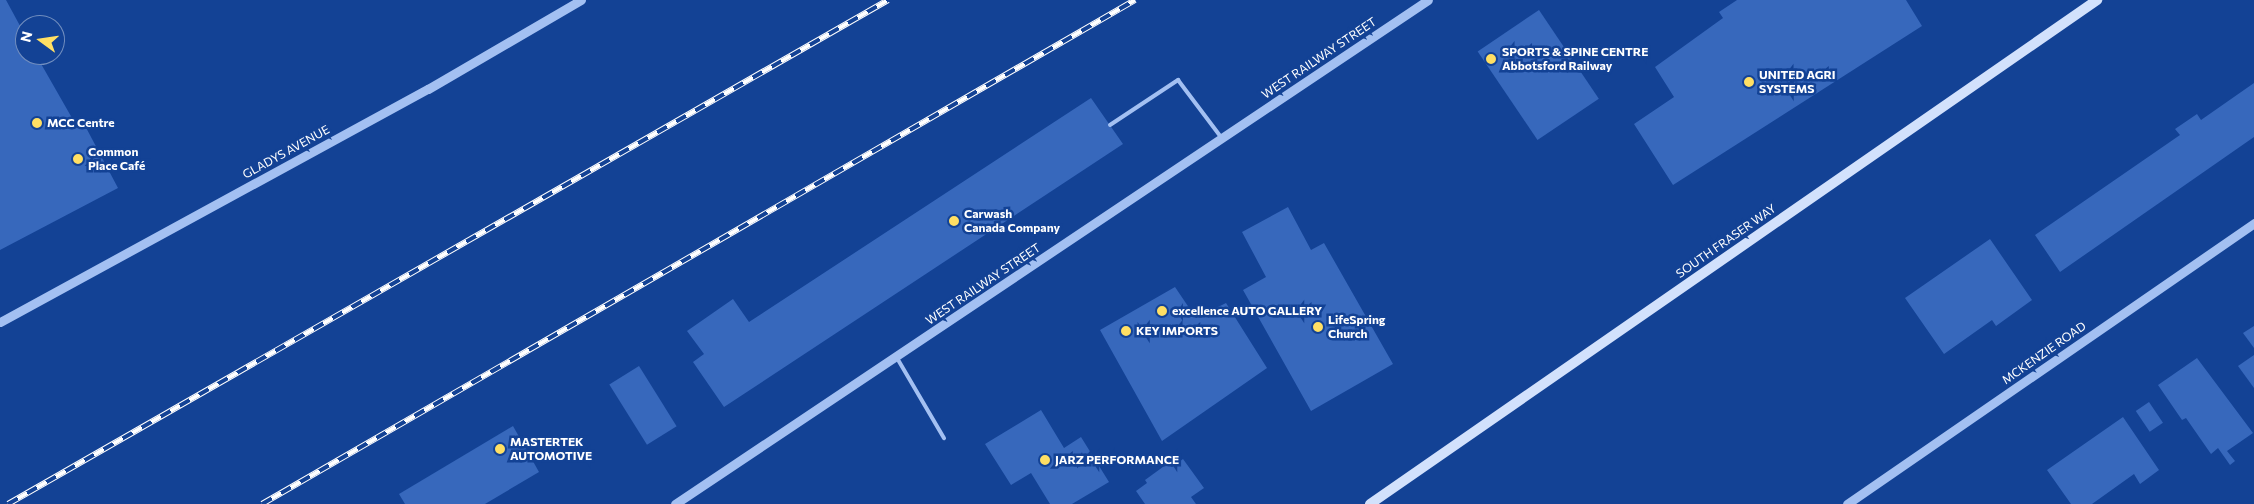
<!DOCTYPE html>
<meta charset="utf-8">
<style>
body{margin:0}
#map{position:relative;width:2254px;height:504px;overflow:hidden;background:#134295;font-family:Commissioner,sans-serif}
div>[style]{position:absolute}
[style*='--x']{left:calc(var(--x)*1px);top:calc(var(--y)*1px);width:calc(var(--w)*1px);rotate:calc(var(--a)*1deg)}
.building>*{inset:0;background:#3768bc;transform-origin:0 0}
.service>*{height:4px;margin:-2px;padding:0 2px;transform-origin:2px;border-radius:2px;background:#a3c0f2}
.tertiary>*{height:9px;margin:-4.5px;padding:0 4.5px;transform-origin:4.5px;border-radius:4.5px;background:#a3c0f2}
.secondary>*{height:10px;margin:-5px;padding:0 5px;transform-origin:5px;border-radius:5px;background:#d2e1fc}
.rail>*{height:5.5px;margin-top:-2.75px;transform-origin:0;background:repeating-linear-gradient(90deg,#134295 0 11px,#fff 0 22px);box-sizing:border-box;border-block:1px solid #fff}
.dots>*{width:14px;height:14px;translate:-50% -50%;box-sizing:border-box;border:2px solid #134295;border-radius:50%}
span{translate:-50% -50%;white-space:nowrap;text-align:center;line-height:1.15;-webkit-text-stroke:5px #134295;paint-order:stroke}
.poi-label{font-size:12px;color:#fff;font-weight:700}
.left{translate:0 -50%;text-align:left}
.street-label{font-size:12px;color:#fff}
.north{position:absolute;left:15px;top:15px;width:50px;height:50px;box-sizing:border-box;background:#134295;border:1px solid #718ebf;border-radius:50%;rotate:284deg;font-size:14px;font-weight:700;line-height:20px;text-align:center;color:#fff}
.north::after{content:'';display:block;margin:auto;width:18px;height:22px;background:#ffdf64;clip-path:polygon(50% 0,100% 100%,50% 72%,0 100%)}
</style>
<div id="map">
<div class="building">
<i style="clip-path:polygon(0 0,6px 0,25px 35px,25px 55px,36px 55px,76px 125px,82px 120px,118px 188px,0 250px)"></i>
<i style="clip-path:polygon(1737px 0,1906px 0,1922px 26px,1673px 185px,1634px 124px,1674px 97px,1655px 67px,1723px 18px,1719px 12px)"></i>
<i style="left:1539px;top:10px;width:107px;height:74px;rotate:56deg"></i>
<i style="clip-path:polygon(2254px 83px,2254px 137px,2060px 272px,2035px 235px,2180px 135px,2175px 129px,2197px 114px,2201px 120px)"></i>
<i style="clip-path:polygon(1091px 98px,1123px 144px,724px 407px,693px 362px,704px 354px,687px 331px,733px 299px,749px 322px)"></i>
<i style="clip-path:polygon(1288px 207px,1311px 250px,1324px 243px,1393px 364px,1311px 411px,1243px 290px,1266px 277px,1242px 232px)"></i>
<i style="clip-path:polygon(1990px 239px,2032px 300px,1996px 326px,1992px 320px,1944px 354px,1905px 298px)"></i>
<i style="clip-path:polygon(1175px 287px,1196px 318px,1226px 303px,1267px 368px,1162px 441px,1100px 330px)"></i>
<i style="clip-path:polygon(2254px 326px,2254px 348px,2243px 333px)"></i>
<i style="clip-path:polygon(2254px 355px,2254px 388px,2238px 366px)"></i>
<i style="clip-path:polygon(2197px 358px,2253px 433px,2227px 451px,2235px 461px,2230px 465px,2218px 448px,2211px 454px,2186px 418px,2182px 420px,2158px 385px)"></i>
<i style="left:639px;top:366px;width:71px;height:35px;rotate:58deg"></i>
<i style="left:2149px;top:402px;width:25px;height:16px;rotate:56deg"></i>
<i style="clip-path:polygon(1041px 410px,1064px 448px,1081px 437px,1109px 482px,1072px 504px,1050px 504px,1031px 473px,1011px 485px,985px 444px)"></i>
<i style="clip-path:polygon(2123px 417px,2159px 470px,2140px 484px,2134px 474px,2092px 504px,2071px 504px,2047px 470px)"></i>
<i style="clip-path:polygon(513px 426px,539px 472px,485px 504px,405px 504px,399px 494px)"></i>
<i style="clip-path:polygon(1183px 459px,1204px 488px,1191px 497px,1196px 504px,1145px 504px,1136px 491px,1147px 483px,1145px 480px,1167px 464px,1172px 467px)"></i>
</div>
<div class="service">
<i style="--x:1110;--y:125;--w:82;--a:-33.5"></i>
<i style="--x:1178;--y:80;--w:71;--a:53"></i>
<i style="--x:897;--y:358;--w:93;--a:59.6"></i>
</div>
<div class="tertiary">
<i style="--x:0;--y:322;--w:487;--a:-28.6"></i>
<i style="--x:428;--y:89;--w:177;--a:-30.2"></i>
<i style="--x:675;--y:504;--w:906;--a:-33.8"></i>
<i style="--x:1847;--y:504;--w:495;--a:-34.6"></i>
</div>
<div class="secondary">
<i style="--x:1370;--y:504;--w:885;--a:-34.73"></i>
</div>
<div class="rail">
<i style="--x:8;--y:504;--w:1014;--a:-29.8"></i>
<i style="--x:262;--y:504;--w:1008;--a:-30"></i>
</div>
<div class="dots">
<i style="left:1491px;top:59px;background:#ffdf64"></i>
<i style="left:1749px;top:82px;background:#ffdf64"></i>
<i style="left:37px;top:123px;background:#ffdf64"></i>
<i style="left:78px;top:159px;background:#ffdf64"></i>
<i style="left:954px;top:221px;background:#ffdf64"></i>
<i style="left:1162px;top:311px;background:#ffdf64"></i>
<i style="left:1318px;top:327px;background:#ffdf64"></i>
<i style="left:1126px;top:331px;background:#ffdf64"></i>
<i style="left:500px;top:449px;background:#ffdf64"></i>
<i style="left:1045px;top:460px;background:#ffdf64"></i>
</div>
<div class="poi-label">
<span class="left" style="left:1502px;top:59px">SPORTS &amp; SPINE CENTRE<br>Abbotsford Railway</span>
<span class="left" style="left:1759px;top:82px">UNITED AGRI<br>SYSTEMS</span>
<span class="left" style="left:47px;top:123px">MCC Centre</span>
<span class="left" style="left:88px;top:159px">Common<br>Place Café</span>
<span class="left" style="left:964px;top:221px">Carwash<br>Canada Company</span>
<span class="left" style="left:1172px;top:311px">excellence AUTO GALLERY</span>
<span class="left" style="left:1328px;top:327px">LifeSpring<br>Church</span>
<span class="left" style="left:1136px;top:331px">KEY IMPORTS</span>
<span class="left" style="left:510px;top:449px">MASTERTEK<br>AUTOMOTIVE</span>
<span class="left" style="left:1055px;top:460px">JARZ PERFORMANCE</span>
</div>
<div class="street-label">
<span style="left:1319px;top:58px;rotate:-34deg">WEST RAILWAY STREET</span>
<span style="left:286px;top:152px;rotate:-29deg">GLADYS AVENUE</span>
<span style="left:1726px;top:241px;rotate:-35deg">SOUTH FRASER WAY</span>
<span style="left:983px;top:284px;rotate:-34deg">WEST RAILWAY STREET</span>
<span style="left:2044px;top:353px;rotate:-35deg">MCKENZIE ROAD</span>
</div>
<div class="north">N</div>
</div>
